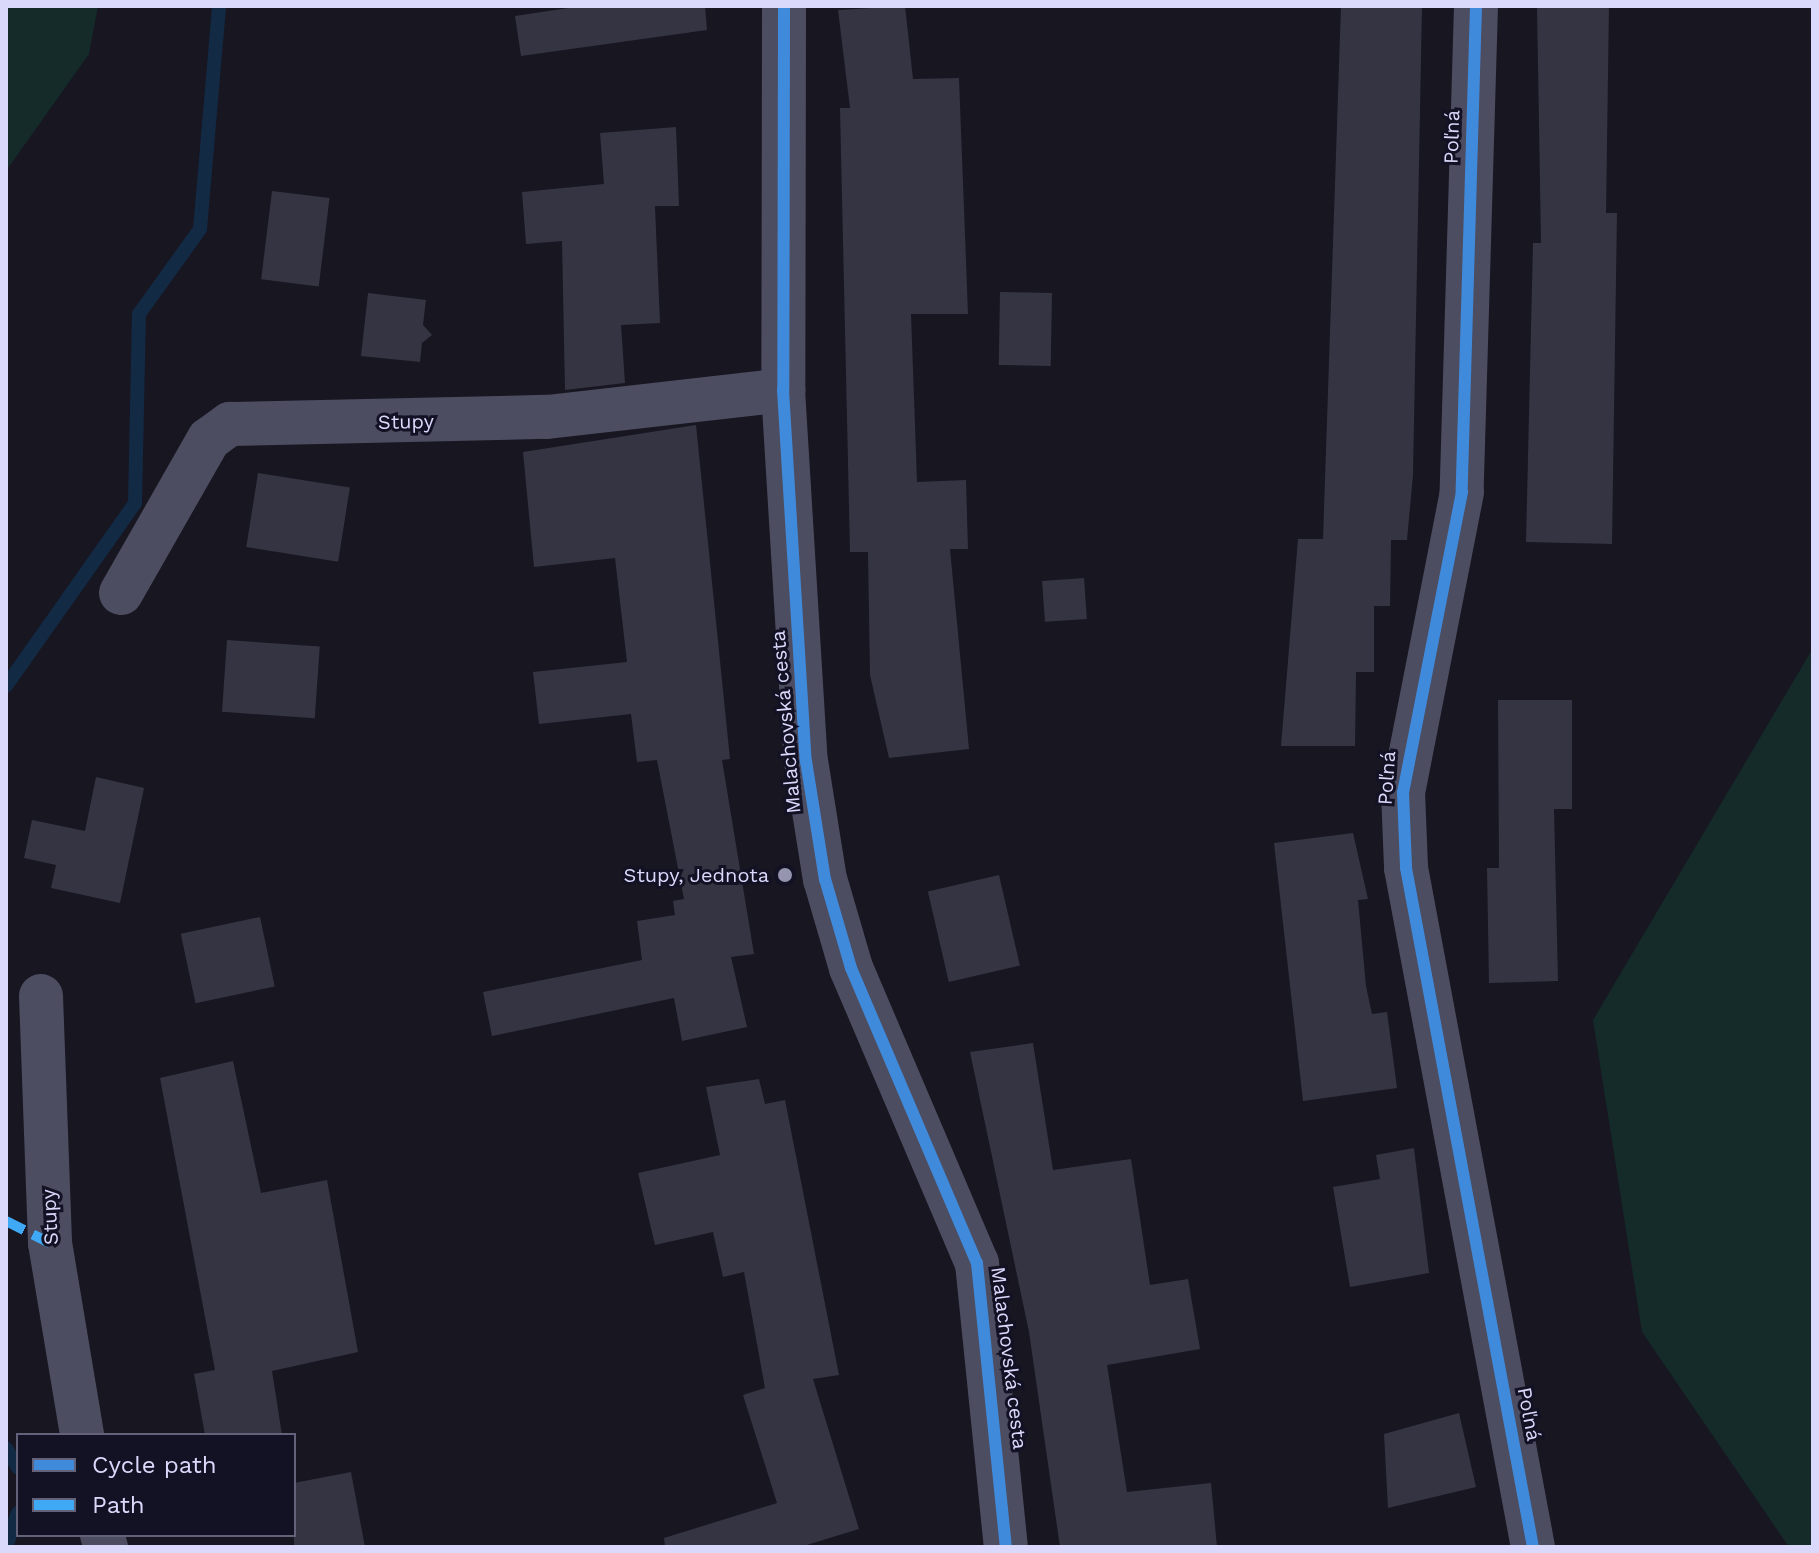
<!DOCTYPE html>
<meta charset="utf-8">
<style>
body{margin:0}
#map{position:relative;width:1819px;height:1553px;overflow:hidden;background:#171621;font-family:"Work Sans",sans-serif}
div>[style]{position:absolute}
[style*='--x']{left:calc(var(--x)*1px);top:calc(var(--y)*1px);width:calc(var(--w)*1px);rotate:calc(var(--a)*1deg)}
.green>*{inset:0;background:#152b2a}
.stream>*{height:14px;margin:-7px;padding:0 7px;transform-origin:7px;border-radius:7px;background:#132a44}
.building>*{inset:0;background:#353442;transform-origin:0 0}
.minor>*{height:44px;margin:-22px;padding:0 22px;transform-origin:22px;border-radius:22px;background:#4c4d60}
.quiet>*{height:10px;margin-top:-5px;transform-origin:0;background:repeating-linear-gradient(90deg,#3fa9f5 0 20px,transparent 0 30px)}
.cycleway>*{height:12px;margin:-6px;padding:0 6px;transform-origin:6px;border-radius:6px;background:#408adc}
.dots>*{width:22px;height:22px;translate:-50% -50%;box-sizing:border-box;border:4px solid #131225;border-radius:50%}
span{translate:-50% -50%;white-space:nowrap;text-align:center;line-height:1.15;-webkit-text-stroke:6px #131225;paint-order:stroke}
.street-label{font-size:20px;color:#dad9fb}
.poi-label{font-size:20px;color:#dad9fb}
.right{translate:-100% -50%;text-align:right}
.frame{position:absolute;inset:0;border:8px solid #dad9fb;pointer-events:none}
.legend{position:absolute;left:16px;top:1433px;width:280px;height:104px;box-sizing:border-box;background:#131225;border:2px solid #63627b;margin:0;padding:10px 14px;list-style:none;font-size:24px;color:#dad9fb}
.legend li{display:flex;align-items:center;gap:16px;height:40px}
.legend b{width:40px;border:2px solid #63627b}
</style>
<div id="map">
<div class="green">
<i style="clip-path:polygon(6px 6px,98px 6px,89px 54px,6px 171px)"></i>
<i style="clip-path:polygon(1813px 648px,1813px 1547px,1789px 1547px,1642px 1332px,1593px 1020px)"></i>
</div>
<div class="stream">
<i style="--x:6;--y:686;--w:224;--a:-54.8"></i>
<i style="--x:135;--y:503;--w:189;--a:-88.8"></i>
<i style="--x:139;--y:314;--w:105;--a:-54.3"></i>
<i style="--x:200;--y:229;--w:224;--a:-85.1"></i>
<i style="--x:6;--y:1448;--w:23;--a:59"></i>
<i style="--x:6;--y:1547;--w:36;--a:-71"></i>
</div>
<div class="building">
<i style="clip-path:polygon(582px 6px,705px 6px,707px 30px,521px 56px,515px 16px)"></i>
<i style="clip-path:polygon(905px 6px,913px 79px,959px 78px,968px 314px,911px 314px,917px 482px,966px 480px,968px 549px,950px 549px,969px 749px,889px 758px,870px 675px,868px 552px,850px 552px,840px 108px,850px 108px,838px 10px)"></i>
<i style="clip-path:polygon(1341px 6px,1422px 6px,1413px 475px,1407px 540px,1391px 540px,1390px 606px,1374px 606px,1374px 672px,1356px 672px,1355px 746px,1281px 746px,1298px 539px,1323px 539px)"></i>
<i style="clip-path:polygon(1537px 6px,1609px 6px,1606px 213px,1617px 213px,1612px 544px,1526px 542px,1533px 243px,1541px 243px)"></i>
<i style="clip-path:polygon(676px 127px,679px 206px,655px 206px,660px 323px,621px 325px,625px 383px,565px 390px,562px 241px,526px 244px,522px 192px,604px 184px,600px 133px)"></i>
<i style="left:272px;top:191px;width:58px;height:89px;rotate:7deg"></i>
<i style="left:1000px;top:292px;width:52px;height:73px;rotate:1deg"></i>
<i style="clip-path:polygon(368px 293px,426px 300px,423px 325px,432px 335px,422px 343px,420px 362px,361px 356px)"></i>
<i style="clip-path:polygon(696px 425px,730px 759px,722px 760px,754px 954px,731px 957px,747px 1027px,682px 1041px,674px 998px,492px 1036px,483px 992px,642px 960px,637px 921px,675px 915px,673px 901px,684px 899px,657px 760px,637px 762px,631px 714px,539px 724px,533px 672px,627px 662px,615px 558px,534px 567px,523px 452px)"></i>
<i style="left:258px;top:473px;width:93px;height:75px;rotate:9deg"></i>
<i style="left:1084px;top:578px;width:41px;height:42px;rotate:86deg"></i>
<i style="left:227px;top:640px;width:93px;height:72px;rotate:4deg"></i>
<i style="clip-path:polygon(1498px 700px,1572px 700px,1572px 809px,1554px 809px,1558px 981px,1489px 983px,1487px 868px,1499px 868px)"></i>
<i style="clip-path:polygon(96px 777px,144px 788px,120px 903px,51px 888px,56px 865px,24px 858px,32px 820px,85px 831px)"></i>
<i style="clip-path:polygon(1353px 833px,1368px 899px,1358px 900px,1366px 986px,1372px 1014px,1387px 1012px,1397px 1088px,1303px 1101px,1274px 843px)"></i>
<i style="left:999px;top:875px;width:93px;height:73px;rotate:77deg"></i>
<i style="left:260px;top:917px;width:71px;height:81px;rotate:78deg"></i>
<i style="clip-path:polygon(1033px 1043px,1053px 1170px,1131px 1159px,1150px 1285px,1188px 1279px,1200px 1349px,1107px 1365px,1127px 1492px,1211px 1483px,1217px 1547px,1060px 1547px,1029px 1332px,970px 1052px)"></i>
<i style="clip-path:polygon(233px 1061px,261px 1193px,327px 1180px,358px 1352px,272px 1371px,282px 1435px,205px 1435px,194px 1374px,215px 1370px,160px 1078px)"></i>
<i style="clip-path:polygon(759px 1079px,765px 1104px,785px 1100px,839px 1375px,813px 1379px,859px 1529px,800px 1547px,665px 1547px,664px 1538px,777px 1503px,743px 1395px,765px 1388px,744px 1272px,723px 1277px,713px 1232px,655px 1245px,638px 1173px,720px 1155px,706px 1087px)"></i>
<i style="clip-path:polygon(1414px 1148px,1429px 1273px,1350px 1287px,1333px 1187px,1380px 1179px,1376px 1155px)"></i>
<i style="clip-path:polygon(1459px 1413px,1476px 1487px,1388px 1508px,1384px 1434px)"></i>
<i style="clip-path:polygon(351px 1472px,365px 1547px,294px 1547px,294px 1483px)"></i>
</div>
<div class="minor">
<i style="--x:784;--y:6;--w:384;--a:90.1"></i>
<i style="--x:783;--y:390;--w:372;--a:86.5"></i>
<i style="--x:806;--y:761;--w:120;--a:80.9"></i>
<i style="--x:825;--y:879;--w:93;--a:73.7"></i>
<i style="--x:851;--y:968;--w:321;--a:66.9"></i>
<i style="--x:977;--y:1263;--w:285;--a:84.2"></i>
<i style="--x:1476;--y:6;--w:486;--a:91.7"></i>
<i style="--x:1462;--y:492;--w:306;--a:101.1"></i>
<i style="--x:1403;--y:792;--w:76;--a:87.7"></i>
<i style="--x:1406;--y:868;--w:691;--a:79.41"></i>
<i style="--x:121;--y:593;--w:177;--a:-60.3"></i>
<i style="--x:209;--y:439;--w:26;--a:-36"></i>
<i style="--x:230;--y:424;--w:317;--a:-1.3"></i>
<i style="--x:547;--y:417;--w:238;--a:-6.5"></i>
<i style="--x:41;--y:996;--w:247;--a:87.9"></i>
<i style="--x:50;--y:1243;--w:195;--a:80.5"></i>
<i style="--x:102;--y:1535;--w:13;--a:72"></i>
</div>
<div class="quiet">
<i style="--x:6;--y:1221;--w:49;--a:26.6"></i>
</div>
<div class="cycleway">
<i style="--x:784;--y:6;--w:384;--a:90.1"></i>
<i style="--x:783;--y:390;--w:372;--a:86.5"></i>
<i style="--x:806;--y:761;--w:120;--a:80.9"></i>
<i style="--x:825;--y:879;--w:93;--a:73.7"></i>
<i style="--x:851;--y:968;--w:321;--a:66.9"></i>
<i style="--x:977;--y:1263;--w:285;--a:84.2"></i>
<i style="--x:1476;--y:6;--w:486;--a:91.7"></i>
<i style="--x:1462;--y:492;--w:306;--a:101.1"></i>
<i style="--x:1403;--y:792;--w:76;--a:87.7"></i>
<i style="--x:1406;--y:868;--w:691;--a:79.41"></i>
</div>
<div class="dots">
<i style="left:785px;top:875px;background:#9695af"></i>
</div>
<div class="street-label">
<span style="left:1452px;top:137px;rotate:-88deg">Poľná</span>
<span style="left:406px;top:422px;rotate:-1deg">Stupy</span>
<span style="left:786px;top:722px;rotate:-95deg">Malachovská cesta</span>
<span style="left:1387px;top:778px;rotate:-86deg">Poľná</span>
<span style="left:50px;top:1217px;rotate:-93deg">Stupy</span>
<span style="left:1009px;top:1358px;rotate:83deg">Malachovská cesta</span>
<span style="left:1529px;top:1414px;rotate:79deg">Poľná</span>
</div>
<div class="poi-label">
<span class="right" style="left:769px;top:875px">Stupy, Jednota</span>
</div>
<div class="frame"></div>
<ul class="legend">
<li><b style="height:10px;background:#408adc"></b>Cycle path</li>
<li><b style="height:10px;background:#3fa9f5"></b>Path</li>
</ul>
</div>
